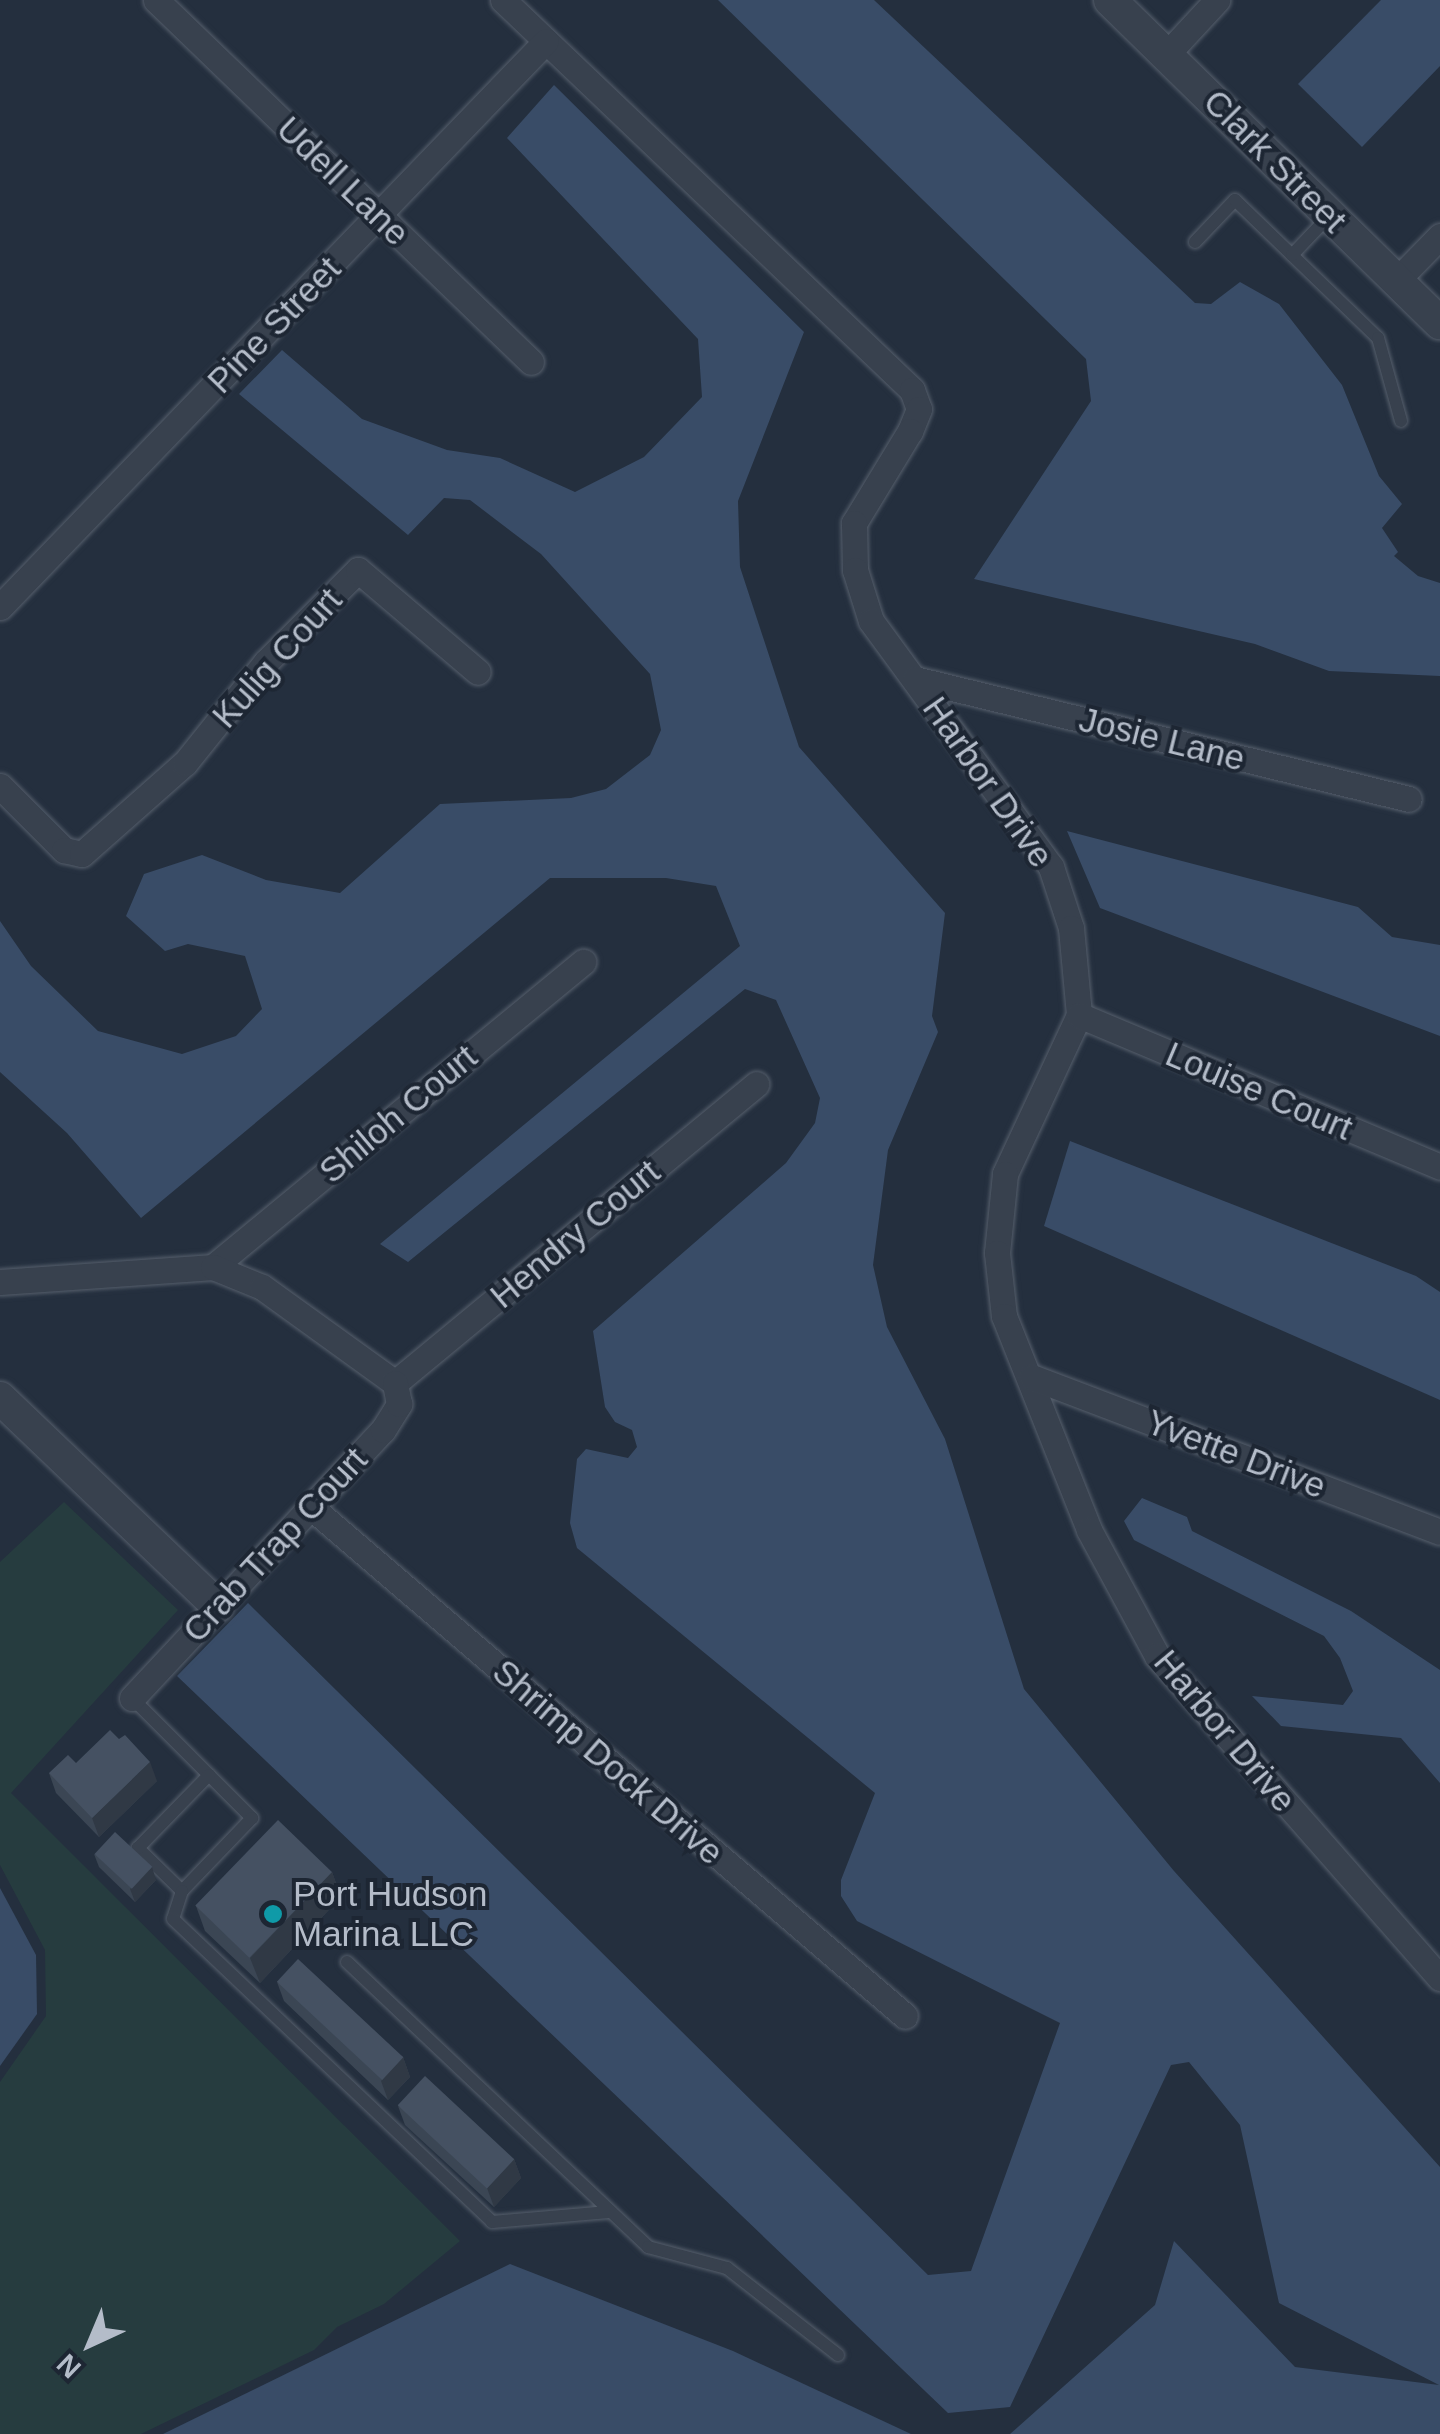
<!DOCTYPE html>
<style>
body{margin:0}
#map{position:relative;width:1440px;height:2434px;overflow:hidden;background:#242f3e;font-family:Arial,sans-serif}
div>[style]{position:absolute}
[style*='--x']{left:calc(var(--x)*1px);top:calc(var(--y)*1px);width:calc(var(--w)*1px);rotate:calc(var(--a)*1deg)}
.green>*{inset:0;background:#263c3f}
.water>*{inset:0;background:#394c67}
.roads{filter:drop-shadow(0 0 2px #565f6c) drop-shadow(0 0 2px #565f6c)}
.service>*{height:12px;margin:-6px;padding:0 6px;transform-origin:6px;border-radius:6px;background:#38414e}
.minor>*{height:25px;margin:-12.5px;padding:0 12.5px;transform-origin:12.5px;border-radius:12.5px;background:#38414e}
.tertiary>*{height:32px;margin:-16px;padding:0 16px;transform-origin:16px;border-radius:16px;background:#38414e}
.wall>*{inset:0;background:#3b4654}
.shaded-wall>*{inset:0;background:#303945}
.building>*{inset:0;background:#455162;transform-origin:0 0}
.dots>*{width:28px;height:28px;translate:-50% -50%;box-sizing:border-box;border:5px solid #1d2633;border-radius:50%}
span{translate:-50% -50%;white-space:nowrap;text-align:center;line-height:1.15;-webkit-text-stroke:8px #1d2633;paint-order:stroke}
.street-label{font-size:35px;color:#b4bcc9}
.poi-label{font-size:35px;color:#b4bcc9}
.left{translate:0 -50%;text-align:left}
.north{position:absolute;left:40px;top:2294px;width:100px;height:100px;-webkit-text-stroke:8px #1d2633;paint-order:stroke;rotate:224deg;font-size:28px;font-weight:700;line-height:40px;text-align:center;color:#b4bcc9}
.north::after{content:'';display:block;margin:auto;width:35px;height:45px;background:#b4bcc9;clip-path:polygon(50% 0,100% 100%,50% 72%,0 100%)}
</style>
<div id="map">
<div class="green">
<i style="clip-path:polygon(64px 1502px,178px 1610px,11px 1793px,460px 2241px,384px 2304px,337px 2327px,314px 2350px,141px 2434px,0 2434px,0 2082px,46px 2016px,45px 1950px,0 1865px,0 1562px)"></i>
</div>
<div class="water">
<i style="clip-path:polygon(718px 0,874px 0,1195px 303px,1211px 304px,1240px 282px,1279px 304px,1342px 385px,1379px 476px,1402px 504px,1382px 528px,1398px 552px,1394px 556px,1418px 576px,1440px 583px,1440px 676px,1329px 671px,1255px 644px,974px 579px,1091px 401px,1086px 359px)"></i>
<i style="clip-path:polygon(1381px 0,1440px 0,1440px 66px,1362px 147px,1298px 84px)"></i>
<i style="clip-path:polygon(554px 85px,804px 332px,738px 501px,740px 567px,799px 747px,945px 913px,932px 1016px,938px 1032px,888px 1150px,873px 1265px,887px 1327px,945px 1439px,1024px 1689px,1174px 1871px,1440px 2167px,1440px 2434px,1010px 2434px,1155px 2305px,1174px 2241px,1295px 2367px,1439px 2385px,1279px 2303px,1240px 2125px,1189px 2062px,1171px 2065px,1010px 2407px,948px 2413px,177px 1676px,248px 1603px,928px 2275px,971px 2271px,1060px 2023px,857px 1921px,841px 1896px,841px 1880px,875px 1793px,577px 1548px,570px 1523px,577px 1459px,586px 1449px,628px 1458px,637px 1447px,632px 1430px,615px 1422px,605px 1407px,593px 1331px,786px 1163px,815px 1123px,820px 1098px,776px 1000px,745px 989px,408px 1262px,380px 1244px,740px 946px,716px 886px,666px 878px,550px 878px,141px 1218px,67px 1133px,0 1072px,0 921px,31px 966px,98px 1031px,182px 1054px,236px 1036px,262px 1009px,245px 956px,188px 944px,165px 951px,126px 916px,144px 874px,202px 855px,266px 880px,340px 893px,440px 804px,571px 798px,606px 789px,650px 755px,661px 730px,650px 674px,541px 554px,470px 500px,444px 498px,408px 535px,239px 394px,282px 350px,362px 419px,447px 450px,500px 458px,575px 492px,644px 457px,702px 397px,698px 339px,507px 138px)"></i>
<i style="clip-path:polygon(1067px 831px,1358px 907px,1392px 937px,1440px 945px,1440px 1036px,1100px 908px)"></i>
<i style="clip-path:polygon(1070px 1141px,1416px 1276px,1440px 1292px,1440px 1400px,1044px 1226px)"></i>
<i style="clip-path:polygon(1142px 1498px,1187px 1517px,1192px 1531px,1351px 1611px,1440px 1670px,1440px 1783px,1401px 1738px,1281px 1726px,1252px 1696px,1343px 1705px,1353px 1691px,1340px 1658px,1324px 1636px,1134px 1540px,1124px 1521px)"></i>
<i style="clip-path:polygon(0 1888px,36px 1955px,37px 2014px,0 2066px)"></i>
<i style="clip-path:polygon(510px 2264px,733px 2351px,911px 2434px,163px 2434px)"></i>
</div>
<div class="roads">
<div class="service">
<i style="--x:1195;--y:242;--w:58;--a:-46.4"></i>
<i style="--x:1235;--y:200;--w:199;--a:44"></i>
<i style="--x:1378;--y:338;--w:86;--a:74.5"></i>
<i style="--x:1292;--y:255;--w:52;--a:-46.5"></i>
<i style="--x:132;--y:1698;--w:170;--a:45"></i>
<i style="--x:252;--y:1818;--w:101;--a:133.8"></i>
<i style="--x:182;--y:1891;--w:62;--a:-135.7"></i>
<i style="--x:138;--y:1848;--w:102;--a:-45.8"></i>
<i style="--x:182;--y:1891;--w:29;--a:108"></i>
<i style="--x:173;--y:1919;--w:440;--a:43.5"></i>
<i style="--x:492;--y:2222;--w:117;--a:-4.9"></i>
<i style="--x:347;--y:1962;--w:415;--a:43.4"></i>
<i style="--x:648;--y:2247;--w:82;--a:14.9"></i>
<i style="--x:727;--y:2268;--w:141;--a:38.1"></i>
</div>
<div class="minor">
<i style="--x:156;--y:0;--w:521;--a:43.99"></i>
<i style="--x:503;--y:0;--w:565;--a:43.64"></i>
<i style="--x:912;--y:390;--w:20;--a:70"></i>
<i style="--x:919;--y:409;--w:24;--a:112"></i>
<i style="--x:910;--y:431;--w:108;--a:121.3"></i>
<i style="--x:854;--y:523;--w:47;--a:88.8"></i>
<i style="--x:855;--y:570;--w:53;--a:72.6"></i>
<i style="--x:871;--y:621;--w:305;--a:53.8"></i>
<i style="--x:1051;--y:867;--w:64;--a:71.8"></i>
<i style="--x:1071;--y:928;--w:87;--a:84.7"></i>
<i style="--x:1079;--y:1015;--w:175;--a:115"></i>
<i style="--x:1005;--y:1174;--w:79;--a:95.8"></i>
<i style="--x:997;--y:1253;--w:63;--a:83.7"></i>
<i style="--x:1004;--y:1316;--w:230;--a:68.3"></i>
<i style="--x:1089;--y:1530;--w:143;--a:61.6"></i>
<i style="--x:1157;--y:1656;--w:429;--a:48.7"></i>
<i style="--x:1167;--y:54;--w:74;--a:-47.2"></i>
<i style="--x:1396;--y:281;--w:63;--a:-45.6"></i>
<i style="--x:0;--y:607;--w:786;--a:-46.03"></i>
<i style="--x:915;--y:679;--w:508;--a:13.65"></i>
<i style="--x:0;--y:786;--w:91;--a:45"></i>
<i style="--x:64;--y:850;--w:18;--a:13"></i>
<i style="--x:82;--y:854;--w:137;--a:-41.5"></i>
<i style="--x:185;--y:763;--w:129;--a:-51.3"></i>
<i style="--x:266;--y:662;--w:130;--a:-45"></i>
<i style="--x:358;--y:570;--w:157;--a:40.4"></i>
<i style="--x:1079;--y:1015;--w:392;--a:22.8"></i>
<i style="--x:213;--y:1267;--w:480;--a:-39.5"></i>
<i style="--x:0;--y:1282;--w:214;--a:-4"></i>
<i style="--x:213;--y:1267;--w:53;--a:22.2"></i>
<i style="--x:262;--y:1287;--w:164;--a:35.8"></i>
<i style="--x:1032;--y:1377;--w:436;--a:20.8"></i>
<i style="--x:395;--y:1383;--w:469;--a:-39.6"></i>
<i style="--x:311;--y:1507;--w:782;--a:40.59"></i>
<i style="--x:132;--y:1698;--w:367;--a:-46.9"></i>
<i style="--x:383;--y:1430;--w:31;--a:-58"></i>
<i style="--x:399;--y:1404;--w:21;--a:-101"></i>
</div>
<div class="tertiary">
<i style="--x:1110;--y:0;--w:462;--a:44.4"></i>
<i style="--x:0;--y:1398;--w:301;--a:43.7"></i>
</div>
</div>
<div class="wall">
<i style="clip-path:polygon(49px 1773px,157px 1781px,99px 1837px,56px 1793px)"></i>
<i style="clip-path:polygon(94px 1854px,156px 1880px,135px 1902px,99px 1867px)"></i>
<i style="clip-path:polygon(332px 1872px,341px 1897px,260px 1983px,205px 1931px,196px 1906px)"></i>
<i style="clip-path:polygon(277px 1982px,403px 2057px,410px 2077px,388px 2100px,284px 2001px)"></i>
<i style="clip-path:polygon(398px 2106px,514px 2159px,521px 2178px,494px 2207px,405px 2125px)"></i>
</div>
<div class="shaded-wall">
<i style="clip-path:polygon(150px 1762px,157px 1781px,99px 1837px,92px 1818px)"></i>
<i style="clip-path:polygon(152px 1867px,156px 1880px,135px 1902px,130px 1889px)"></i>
<i style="clip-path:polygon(332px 1872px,341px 1897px,260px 1983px,250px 1958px)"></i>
<i style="clip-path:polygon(403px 2057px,410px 2077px,388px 2100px,381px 2081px)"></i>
<i style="clip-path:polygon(514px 2159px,521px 2178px,494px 2207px,487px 2188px)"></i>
</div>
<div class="building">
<i style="clip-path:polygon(110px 1730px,119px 1739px,125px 1735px,150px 1762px,92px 1818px,49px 1773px,68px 1755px,76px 1763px)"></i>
<i style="left:278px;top:1820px;width:75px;height:119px;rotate:44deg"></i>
<i style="left:115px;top:1832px;width:51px;height:30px;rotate:43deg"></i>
<i style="left:298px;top:1959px;width:144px;height:31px;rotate:43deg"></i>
<i style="left:425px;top:2076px;width:122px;height:40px;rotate:43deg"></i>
</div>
<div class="dots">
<i style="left:273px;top:1914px;background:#0f9aa8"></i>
</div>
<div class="street-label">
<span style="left:1275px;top:161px;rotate:45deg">Clark Street</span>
<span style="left:343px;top:181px;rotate:44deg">Udell Lane</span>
<span style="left:274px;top:325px;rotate:-46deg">Pine Street</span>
<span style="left:277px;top:658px;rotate:-48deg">Kulig Court</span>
<span style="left:1162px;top:739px;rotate:14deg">Josie Lane</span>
<span style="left:988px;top:782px;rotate:55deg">Harbor Drive</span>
<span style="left:1259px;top:1091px;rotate:23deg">Louise Court</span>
<span style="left:398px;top:1114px;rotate:-40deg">Shiloh Court</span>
<span style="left:575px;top:1234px;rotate:-40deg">Hendry Court</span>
<span style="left:1236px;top:1454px;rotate:21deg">Yvette Drive</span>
<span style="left:275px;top:1545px;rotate:-47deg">Crab Trap Court</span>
<span style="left:1225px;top:1731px;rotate:50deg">Harbor Drive</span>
<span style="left:608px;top:1762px;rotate:41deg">Shrimp Dock Drive</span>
</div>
<div class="poi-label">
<span class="left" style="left:293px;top:1914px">Port Hudson<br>Marina LLC</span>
</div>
<div class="north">N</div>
</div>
